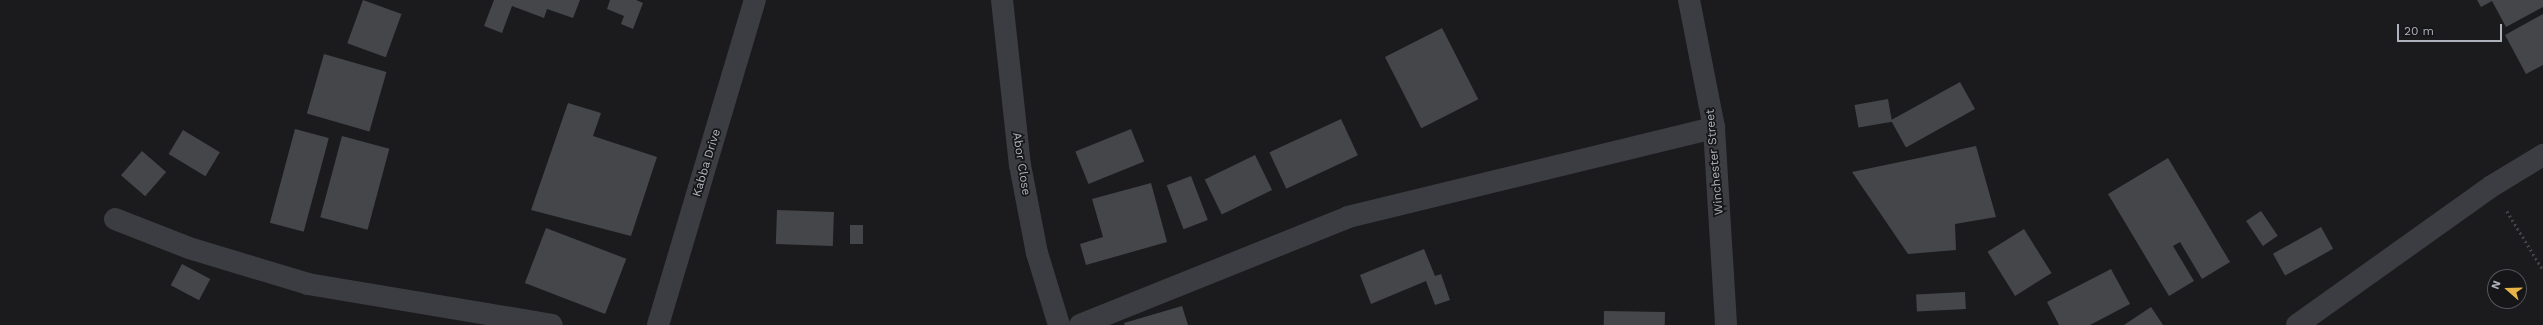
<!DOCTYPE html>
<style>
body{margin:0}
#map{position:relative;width:2543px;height:325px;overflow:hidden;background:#1b1b1d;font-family:"Work Sans",sans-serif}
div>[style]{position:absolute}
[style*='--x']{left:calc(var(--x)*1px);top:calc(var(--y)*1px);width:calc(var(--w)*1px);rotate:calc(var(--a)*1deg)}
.building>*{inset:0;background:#45464a;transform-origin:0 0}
.path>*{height:2.5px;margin-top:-1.25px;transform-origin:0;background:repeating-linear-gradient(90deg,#424449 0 2px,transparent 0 5px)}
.minor>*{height:22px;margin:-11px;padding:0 11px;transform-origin:11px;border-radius:11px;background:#3c3d42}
span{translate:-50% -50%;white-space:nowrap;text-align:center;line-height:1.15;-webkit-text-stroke:3.5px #161618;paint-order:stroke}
.street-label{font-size:12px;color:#aeb2bb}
.north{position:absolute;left:2487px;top:269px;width:40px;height:40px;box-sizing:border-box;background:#161618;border:1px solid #535459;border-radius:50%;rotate:290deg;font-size:11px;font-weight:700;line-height:16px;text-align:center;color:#aeb2bb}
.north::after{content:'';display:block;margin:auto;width:14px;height:18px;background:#e8b347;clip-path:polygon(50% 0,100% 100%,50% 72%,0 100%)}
.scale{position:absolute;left:2397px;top:24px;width:105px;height:18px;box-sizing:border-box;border:2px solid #aeb2bb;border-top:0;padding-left:5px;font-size:12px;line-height:14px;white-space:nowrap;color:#aeb2bb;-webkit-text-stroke:3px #161618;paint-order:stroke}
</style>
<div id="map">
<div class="building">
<i style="left:363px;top:0;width:41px;height:46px;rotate:20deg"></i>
<i style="clip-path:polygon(494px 0,580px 0,573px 18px,547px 9px,544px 18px,512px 6px,502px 33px,484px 26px)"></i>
<i style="clip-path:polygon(610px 0,636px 0,643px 3px,633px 29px,621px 24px,624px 16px,607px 9px)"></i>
<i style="clip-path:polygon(2477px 0,2543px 0,2543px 7px,2506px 27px,2492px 1px,2481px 7px)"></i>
<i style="clip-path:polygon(2543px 14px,2543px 65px,2526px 74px,2505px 35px)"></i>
<i style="left:1442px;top:28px;width:80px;height:64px;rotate:63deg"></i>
<i style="left:324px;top:54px;width:65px;height:62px;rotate:16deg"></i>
<i style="left:1960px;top:82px;width:31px;height:79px;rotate:61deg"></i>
<i style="left:1888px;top:99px;width:23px;height:34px;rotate:80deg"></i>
<i style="clip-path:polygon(568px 103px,601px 113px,593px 136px,657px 157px,631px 236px,531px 210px)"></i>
<i style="left:1341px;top:119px;width:40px;height:79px;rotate:65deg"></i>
<i style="left:295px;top:129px;width:35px;height:97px;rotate:15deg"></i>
<i style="left:1131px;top:129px;width:35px;height:60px;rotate:68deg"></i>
<i style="left:183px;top:130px;width:43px;height:28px;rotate:31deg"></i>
<i style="left:342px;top:136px;width:49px;height:84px;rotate:15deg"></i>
<i style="clip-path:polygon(1976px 146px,1996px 217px,1955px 224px,1956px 250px,1908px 254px,1852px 172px)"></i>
<i style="left:142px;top:151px;width:32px;height:32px;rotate:41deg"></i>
<i style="left:1255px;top:155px;width:39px;height:56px;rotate:64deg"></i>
<i style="clip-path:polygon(2168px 158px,2230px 262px,2202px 279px,2180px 242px,2173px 246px,2194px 281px,2169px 296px,2108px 194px)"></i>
<i style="left:1191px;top:176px;width:47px;height:26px;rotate:69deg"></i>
<i style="clip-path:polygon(1151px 183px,1167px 242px,1086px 265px,1080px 244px,1103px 237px,1092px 199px)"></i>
<i style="left:777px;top:210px;width:57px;height:34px;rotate:2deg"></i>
<i style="left:2261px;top:211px;width:30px;height:18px;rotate:56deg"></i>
<i style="left:850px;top:225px;width:13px;height:19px"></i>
<i style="left:2321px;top:227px;width:25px;height:55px;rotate:61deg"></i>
<i style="left:546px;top:228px;width:86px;height:59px;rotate:21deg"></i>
<i style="left:2024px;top:229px;width:52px;height:43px;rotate:58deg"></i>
<i style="clip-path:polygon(1424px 249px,1435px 276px,1441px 274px,1450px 300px,1435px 305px,1426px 281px,1371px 304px,1360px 275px)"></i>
<i style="left:182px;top:264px;width:32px;height:24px;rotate:28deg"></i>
<i style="clip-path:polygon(2111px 269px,2130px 304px,2090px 325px,2059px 325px,2047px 302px)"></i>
<i style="left:1965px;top:292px;width:17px;height:49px;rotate:87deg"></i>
<i style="clip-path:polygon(1182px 306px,1188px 325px,1125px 325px,1124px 323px)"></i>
<i style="clip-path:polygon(2151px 307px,2163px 325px,2124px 325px)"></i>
<i style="left:1604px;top:311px;width:61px;height:14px;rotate:1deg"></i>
</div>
<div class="path">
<i style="--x:2507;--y:211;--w:69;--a:58.6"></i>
</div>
<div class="minor">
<i style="--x:1002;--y:0;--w:166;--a:83.8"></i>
<i style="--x:1020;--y:165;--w:90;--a:79.1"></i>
<i style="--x:1037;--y:253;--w:75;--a:73"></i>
<i style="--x:1689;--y:0;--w:130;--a:78.9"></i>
<i style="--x:1714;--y:128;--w:197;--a:86.5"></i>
<i style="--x:115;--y:219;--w:79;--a:21.4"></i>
<i style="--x:189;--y:248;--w:124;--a:16.8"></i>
<i style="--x:308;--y:284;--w:247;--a:9.5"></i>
<i style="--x:658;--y:325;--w:339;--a:-73.4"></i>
<i style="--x:1080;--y:325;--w:289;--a:-21.9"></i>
<i style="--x:1348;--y:217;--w:377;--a:-13.7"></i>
<i style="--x:2297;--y:325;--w:239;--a:-35.5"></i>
<i style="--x:2492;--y:186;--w:60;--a:-31.3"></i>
</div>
<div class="street-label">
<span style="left:1715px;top:162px;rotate:-95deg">Winchester Street</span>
<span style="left:707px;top:163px;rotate:-73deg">Kabba Drive</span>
<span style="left:1021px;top:164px;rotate:81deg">Abor Close</span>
</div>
<div class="north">N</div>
<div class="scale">20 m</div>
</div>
